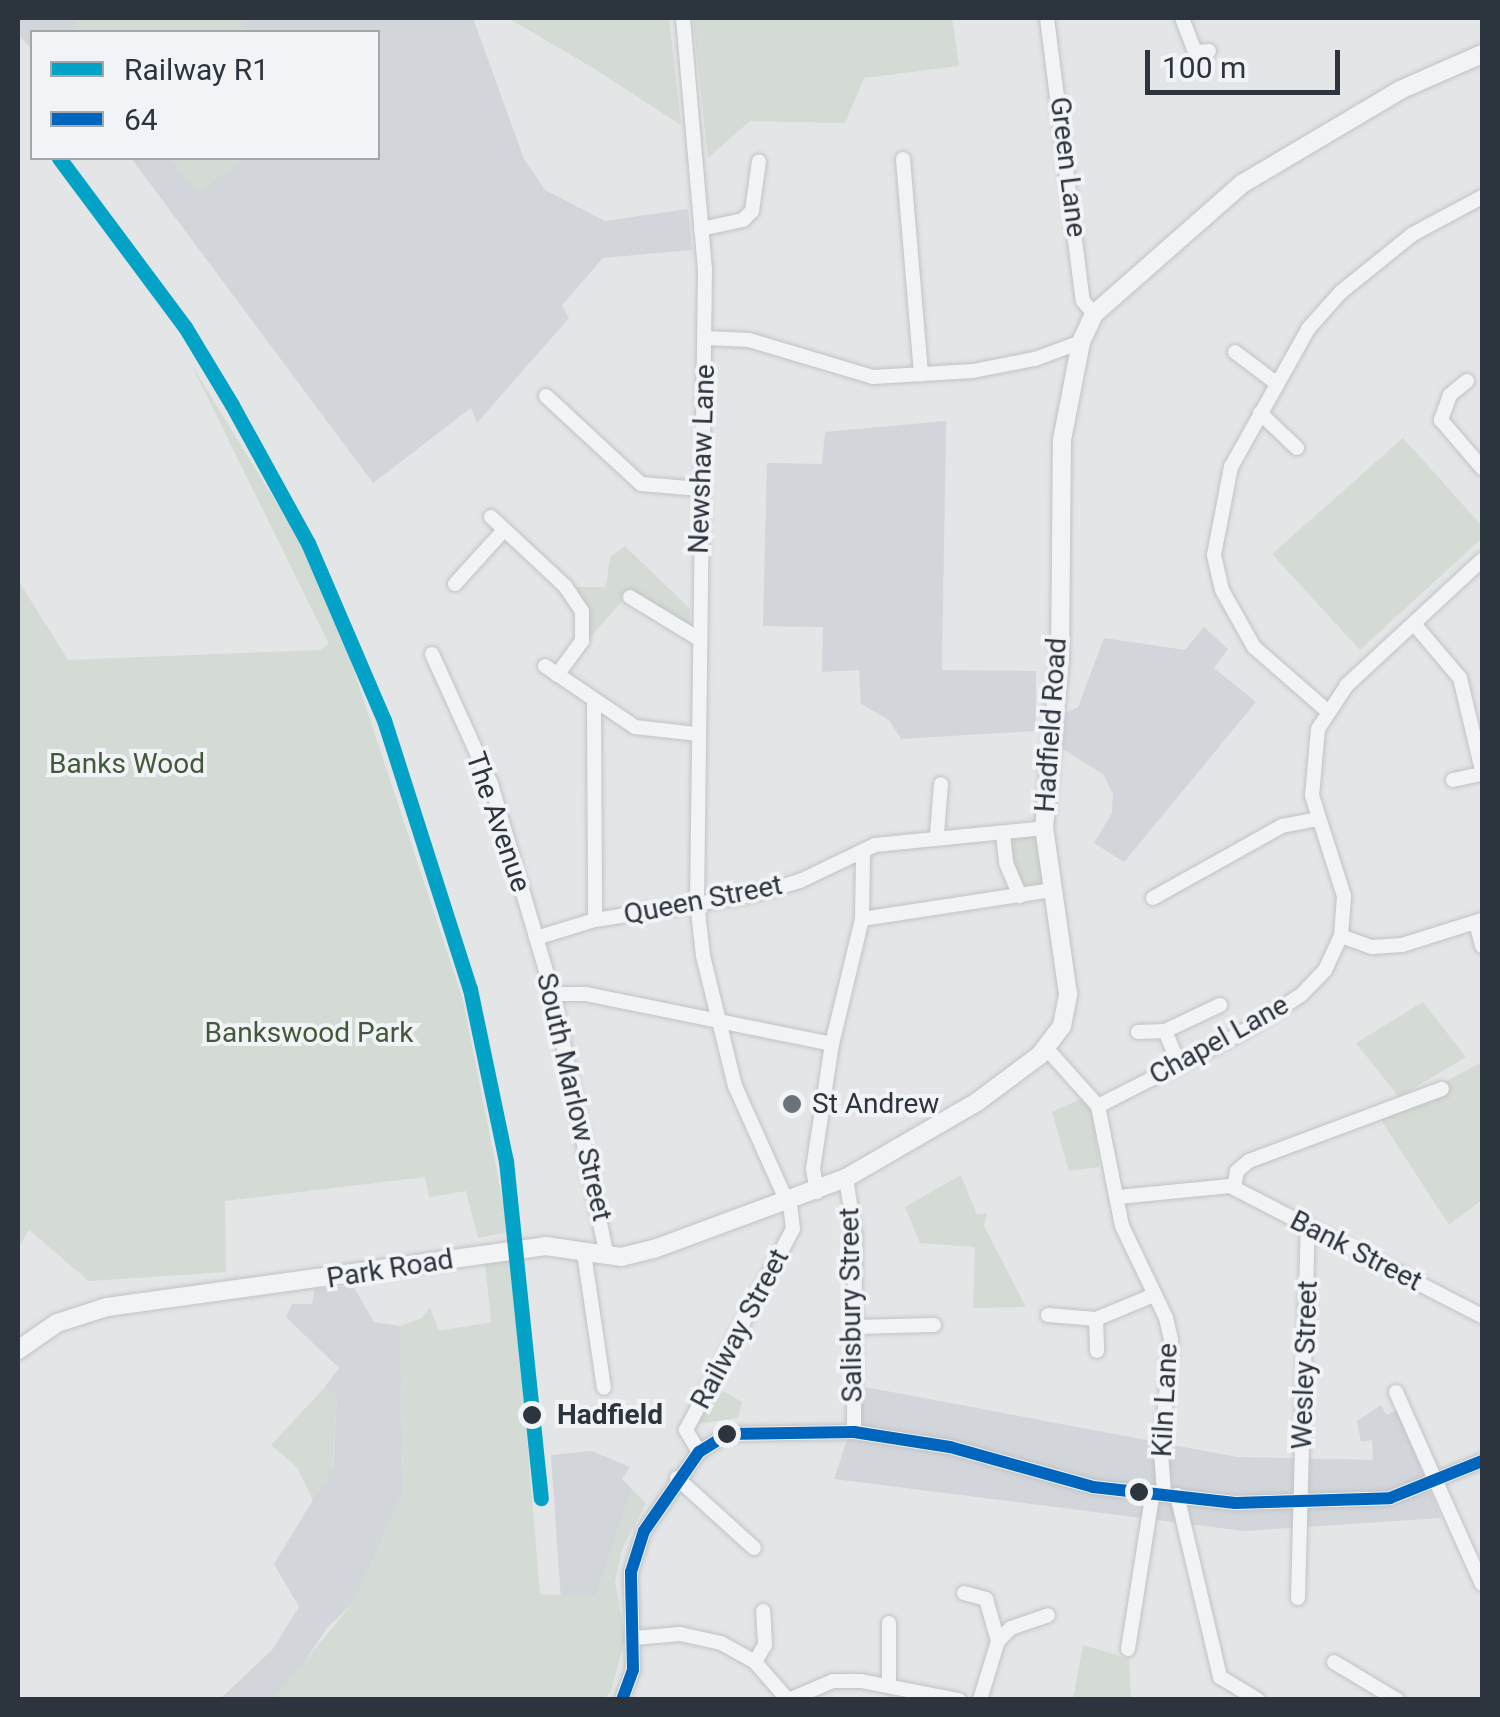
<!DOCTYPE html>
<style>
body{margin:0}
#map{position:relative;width:1500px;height:1717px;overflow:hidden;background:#e3e5e7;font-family:Roboto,sans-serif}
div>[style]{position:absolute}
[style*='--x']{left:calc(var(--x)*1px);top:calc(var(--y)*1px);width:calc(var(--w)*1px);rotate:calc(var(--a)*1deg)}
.built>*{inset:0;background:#d2d5da}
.green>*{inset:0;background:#d4dad4}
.roads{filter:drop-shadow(0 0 2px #c1c3c5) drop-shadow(0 0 2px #c1c3c5)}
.minor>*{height:14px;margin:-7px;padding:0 7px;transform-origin:7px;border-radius:7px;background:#f2f3f4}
.tertiary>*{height:18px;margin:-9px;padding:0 9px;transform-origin:9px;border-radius:9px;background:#f2f3f4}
.bus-1>*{height:12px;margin:-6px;padding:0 6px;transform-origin:6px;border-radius:6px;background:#0065bd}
.rail-1>*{height:15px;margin:-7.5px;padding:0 7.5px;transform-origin:7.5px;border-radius:7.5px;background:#02a3c7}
.dots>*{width:28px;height:28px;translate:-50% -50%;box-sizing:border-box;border:5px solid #f1f3f6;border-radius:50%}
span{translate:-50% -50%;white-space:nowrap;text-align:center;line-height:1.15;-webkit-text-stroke:8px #f1f3f6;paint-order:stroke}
.street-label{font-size:28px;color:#2c343e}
.park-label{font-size:28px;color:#42593a}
.poi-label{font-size:28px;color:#2c343e}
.left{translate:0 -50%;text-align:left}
.stop-label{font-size:28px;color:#2c343e;font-weight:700}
.frame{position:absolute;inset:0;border:20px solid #2c343e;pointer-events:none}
.legend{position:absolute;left:30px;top:30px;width:350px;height:130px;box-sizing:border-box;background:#f1f3f6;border:2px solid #a2a7ac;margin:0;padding:12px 18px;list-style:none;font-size:30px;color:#2c343e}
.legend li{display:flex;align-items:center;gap:20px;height:50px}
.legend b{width:50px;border:2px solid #a2a7ac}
.scale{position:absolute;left:1145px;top:50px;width:195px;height:45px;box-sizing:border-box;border:5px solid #2c343e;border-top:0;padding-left:12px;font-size:30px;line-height:35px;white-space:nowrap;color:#2c343e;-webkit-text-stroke:8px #f1f3f6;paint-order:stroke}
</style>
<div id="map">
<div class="built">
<i style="clip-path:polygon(18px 18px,473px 18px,524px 159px,545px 190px,605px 221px,688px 209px,692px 250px,603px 258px,562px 305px,569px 318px,477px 423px,471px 408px,373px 483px,131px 158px,378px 158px,378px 32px,32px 32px,32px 49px,18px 35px)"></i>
<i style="clip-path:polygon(946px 421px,942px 670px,1036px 671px,1036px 731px,901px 739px,889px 720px,861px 704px,859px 670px,822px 672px,823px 627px,763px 626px,767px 463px,822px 464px,825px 432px)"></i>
<i style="clip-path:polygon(1204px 627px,1228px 649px,1214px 668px,1256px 702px,1124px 862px,1094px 843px,1112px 813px,1113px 794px,1103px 774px,1056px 745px,1058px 716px,1078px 707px,1104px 638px,1185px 650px)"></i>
<i style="clip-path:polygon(353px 1286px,374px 1322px,400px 1326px,403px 1493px,354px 1602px,327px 1628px,291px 1682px,272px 1699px,219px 1700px,272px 1650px,299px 1607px,274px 1564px,333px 1467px,337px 1397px,325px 1387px,339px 1368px,286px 1317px,292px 1304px,312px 1304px,315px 1289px)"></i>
<i style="clip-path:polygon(865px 1387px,1237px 1457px,1373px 1460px,1372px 1440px,1361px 1442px,1357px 1421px,1381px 1405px,1386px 1415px,1397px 1410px,1441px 1518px,1244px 1531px,834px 1479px)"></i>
<i style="clip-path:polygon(592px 1451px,630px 1467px,622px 1479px,632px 1489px,596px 1597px,561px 1600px,551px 1455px)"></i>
</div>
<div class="green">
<i style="clip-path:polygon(83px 18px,238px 18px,248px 32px,79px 32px,73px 24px)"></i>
<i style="clip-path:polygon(508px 18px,669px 18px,681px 125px,593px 68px)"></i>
<i style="clip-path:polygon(693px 18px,952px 18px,959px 66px,864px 78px,845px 123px,750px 121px,708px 158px)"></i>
<i style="clip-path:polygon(170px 158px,247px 158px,197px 193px)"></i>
<i style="clip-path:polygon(191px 364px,300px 541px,343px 638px,463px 1000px,509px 1232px,478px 1238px,466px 1191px,429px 1197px,425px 1177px,225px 1201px,226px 1272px,89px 1281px,29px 1230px,18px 1248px,18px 580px,68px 660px,320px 650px,329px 644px)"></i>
<i style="clip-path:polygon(1403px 438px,1482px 526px,1482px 538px,1360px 650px,1272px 554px)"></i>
<i style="clip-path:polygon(625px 546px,690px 609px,689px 627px,632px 590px,588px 640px,589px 618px,576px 587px,606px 587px,610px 557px)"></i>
<i style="clip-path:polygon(1041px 832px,1048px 886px,1023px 891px,1007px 837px)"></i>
<i style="clip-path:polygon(1423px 1002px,1466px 1057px,1399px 1097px,1356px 1043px)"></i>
<i style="clip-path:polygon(1482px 1062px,1482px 1200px,1449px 1225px,1379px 1117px)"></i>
<i style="clip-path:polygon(1083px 1098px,1093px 1113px,1099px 1167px,1069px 1171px,1052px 1112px)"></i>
<i style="clip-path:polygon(961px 1175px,977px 1215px,987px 1213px,984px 1226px,1026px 1307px,973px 1308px,975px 1247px,920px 1243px,905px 1207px)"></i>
<i style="clip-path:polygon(512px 1258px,540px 1594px,596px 1597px,632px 1489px,646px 1503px,622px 1549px,615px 1581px,625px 1639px,611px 1691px,603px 1700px,272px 1700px,354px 1602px,403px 1493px,400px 1326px,422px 1318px,430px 1307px,439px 1331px,491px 1322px,485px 1262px)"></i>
<i style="clip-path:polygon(325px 1387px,337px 1396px,332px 1469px,313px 1501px,297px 1467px,271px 1445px)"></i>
<i style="clip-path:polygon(715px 1387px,742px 1402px,738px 1418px,697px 1424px)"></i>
<i style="clip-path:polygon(1083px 1645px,1129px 1659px,1131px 1699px,1073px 1699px)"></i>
</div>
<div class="roads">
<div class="minor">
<i style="--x:683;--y:18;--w:252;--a:85"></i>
<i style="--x:705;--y:269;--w:633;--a:90.72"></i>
<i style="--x:697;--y:902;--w:54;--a:83.7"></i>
<i style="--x:703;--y:956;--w:134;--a:76.2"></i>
<i style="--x:735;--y:1086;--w:129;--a:65.8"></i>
<i style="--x:1047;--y:18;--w:285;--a:82.8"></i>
<i style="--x:1083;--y:301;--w:17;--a:50"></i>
<i style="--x:1182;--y:18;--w:36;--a:69"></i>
<i style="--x:1195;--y:52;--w:14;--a:-4"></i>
<i style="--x:903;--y:159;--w:216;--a:85.2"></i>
<i style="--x:701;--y:229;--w:43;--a:-12.1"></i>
<i style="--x:743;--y:220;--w:13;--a:-45"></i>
<i style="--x:752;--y:211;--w:50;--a:-82"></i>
<i style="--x:705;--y:338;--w:44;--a:2.6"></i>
<i style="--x:749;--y:340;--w:129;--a:16.6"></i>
<i style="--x:873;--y:377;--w:100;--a:-3.4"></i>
<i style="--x:973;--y:371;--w:63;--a:-11"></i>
<i style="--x:1035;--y:359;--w:49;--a:-20.3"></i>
<i style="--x:1235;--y:352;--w:51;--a:37.1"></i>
<i style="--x:1467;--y:381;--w:22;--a:141"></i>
<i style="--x:1450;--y:395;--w:27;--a:110"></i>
<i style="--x:1441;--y:420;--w:63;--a:49.5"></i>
<i style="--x:546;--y:396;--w:129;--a:42.8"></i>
<i style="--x:641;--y:484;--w:59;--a:4.8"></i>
<i style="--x:1260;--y:413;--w:51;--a:43.4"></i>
<i style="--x:491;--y:517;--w:101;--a:43"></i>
<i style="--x:565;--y:586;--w:30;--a:56"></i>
<i style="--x:582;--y:611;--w:30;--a:90"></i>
<i style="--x:582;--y:641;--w:42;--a:126.3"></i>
<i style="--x:455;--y:584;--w:73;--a:-47.8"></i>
<i style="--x:630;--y:597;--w:81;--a:31.3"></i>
<i style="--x:1415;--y:625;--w:70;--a:49.7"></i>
<i style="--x:1460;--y:678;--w:95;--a:76.6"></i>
<i style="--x:432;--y:654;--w:143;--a:65.6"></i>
<i style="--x:491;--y:784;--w:219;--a:73.6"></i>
<i style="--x:553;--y:994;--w:268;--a:78.4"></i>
<i style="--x:545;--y:666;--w:109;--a:34.1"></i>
<i style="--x:635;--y:727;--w:61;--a:6.5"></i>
<i style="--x:594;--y:705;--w:215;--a:89.7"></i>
<i style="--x:1325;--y:709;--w:94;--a:-138.9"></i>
<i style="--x:1254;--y:647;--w:65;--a:-119.3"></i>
<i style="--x:1222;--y:590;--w:36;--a:-103"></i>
<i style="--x:1214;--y:555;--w:90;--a:-79.1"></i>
<i style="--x:1231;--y:467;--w:158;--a:-60.8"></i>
<i style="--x:1308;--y:329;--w:50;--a:-48.3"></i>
<i style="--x:1341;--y:292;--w:92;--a:-38.9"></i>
<i style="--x:1413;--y:234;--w:78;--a:-28.2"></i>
<i style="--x:1453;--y:780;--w:30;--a:-12"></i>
<i style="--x:1003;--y:833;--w:30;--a:84"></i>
<i style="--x:1006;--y:863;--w:36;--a:67"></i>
<i style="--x:937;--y:834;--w:50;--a:-85.4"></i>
<i style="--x:1153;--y:898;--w:148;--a:-29.2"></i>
<i style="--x:1282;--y:826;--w:36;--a:-11"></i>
<i style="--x:862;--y:919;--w:192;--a:-8.7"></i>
<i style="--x:1476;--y:923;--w:24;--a:75"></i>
<i style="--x:1341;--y:936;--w:33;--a:20"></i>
<i style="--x:1372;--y:947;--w:30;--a:-4"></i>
<i style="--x:1402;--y:945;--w:84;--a:-17.4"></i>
<i style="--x:536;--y:938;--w:62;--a:-17"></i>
<i style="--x:595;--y:920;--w:159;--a:-9"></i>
<i style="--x:752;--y:895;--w:50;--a:-16.3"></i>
<i style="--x:800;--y:881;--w:83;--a:-25.6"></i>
<i style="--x:875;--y:845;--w:170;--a:-5.7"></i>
<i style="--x:553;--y:994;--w:33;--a:0"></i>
<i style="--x:586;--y:994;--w:251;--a:11.5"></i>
<i style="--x:1165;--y:1031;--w:36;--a:67"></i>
<i style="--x:1138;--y:1032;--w:27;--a:-2"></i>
<i style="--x:1165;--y:1031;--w:61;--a:-25.3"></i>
<i style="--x:1047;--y:1049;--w:76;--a:48.2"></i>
<i style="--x:1098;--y:1106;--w:122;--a:78.7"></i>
<i style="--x:1122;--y:1226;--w:102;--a:64.4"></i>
<i style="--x:1166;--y:1318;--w:23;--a:77"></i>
<i style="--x:1171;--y:1340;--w:112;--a:95.1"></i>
<i style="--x:1161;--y:1452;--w:41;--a:85.8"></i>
<i style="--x:1098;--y:1106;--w:161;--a:-27"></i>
<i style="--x:1241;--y:1033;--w:71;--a:-32.3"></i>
<i style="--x:1301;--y:995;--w:35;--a:-46"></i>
<i style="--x:1325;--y:970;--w:38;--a:-65"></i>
<i style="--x:1341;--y:936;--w:40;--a:-85.7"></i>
<i style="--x:1344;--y:896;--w:105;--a:-107.7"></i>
<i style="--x:1312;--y:796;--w:67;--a:-84.9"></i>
<i style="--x:1318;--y:729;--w:53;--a:-56.6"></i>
<i style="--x:1347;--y:685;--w:184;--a:-42.8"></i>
<i style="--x:846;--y:1178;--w:59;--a:81.2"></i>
<i style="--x:855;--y:1236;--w:196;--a:90.3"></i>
<i style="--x:1234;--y:1187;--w:16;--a:-79"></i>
<i style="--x:1237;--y:1171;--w:16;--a:-40"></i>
<i style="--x:1249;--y:1161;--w:206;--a:-20.5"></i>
<i style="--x:817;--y:1192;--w:23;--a:-100"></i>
<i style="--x:813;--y:1169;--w:126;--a:-81.4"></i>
<i style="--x:832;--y:1044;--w:129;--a:-76.5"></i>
<i style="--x:862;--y:919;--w:64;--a:-89.1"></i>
<i style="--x:1118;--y:1197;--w:113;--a:-5.6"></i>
<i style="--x:1230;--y:1186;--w:284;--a:27.3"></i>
<i style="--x:584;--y:1253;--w:136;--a:81.6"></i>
<i style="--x:1048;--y:1315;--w:48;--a:4.8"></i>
<i style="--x:1096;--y:1319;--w:63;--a:-22.5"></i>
<i style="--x:1096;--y:1319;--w:32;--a:88"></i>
<i style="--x:855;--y:1327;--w:79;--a:-1.5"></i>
<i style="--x:1396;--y:1392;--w:210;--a:65.9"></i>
<i style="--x:699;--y:1452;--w:26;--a:-121"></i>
<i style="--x:686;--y:1430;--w:228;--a:-62"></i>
<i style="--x:793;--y:1229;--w:26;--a:-97"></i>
<i style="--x:677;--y:1478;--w:104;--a:42.3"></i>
<i style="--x:1177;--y:1495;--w:187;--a:76.7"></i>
<i style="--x:1220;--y:1677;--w:44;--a:31.2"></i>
<i style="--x:964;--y:1593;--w:23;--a:15"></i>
<i style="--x:986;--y:1599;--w:44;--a:74.1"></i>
<i style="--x:998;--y:1641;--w:62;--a:107"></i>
<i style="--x:1298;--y:1598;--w:371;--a:-88.5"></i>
<i style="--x:889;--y:1623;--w:60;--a:90"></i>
<i style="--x:634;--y:1638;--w:46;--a:-5"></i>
<i style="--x:680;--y:1634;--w:42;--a:12.4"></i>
<i style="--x:721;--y:1643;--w:39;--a:29"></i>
<i style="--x:755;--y:1662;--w:50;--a:49"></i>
<i style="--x:998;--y:1641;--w:18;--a:-45"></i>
<i style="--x:1011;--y:1628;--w:39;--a:-19"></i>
<i style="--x:1128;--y:1649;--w:159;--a:-81"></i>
<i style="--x:755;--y:1662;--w:20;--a:-60"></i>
<i style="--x:765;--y:1645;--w:34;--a:-93"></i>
<i style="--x:1334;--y:1662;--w:74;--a:31.1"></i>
<i style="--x:622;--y:1700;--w:32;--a:-70"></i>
<i style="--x:633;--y:1670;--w:98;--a:-91.2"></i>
<i style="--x:631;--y:1572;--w:43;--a:-72.4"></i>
<i style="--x:644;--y:1531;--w:96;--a:-55.2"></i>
<i style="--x:699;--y:1452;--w:34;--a:-32"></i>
<i style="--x:728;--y:1434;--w:126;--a:-0.9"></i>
<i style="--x:854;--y:1432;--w:97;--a:8.9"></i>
<i style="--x:950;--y:1447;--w:148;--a:15.6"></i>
<i style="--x:1093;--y:1487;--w:143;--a:6.4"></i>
<i style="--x:1235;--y:1503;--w:155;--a:-1.8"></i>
<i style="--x:1390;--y:1498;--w:99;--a:-21.9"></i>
<i style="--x:789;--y:1700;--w:48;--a:-23.4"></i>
<i style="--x:833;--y:1681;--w:28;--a:0"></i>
<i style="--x:861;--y:1681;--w:100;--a:11"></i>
</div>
<div class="tertiary">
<i style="--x:18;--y:1350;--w:47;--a:-34.7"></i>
<i style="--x:57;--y:1323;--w:52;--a:-17.7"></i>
<i style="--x:107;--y:1307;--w:443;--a:-7.9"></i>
<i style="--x:546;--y:1246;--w:76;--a:8.3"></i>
<i style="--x:621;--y:1257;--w:34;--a:-14"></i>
<i style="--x:654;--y:1249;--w:205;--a:-20.3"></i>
<i style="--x:846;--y:1178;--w:151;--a:-30.1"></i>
<i style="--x:977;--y:1102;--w:79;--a:-36.7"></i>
<i style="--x:1040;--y:1055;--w:36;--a:-53"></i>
<i style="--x:1062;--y:1026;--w:33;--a:-79"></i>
<i style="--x:1068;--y:994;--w:168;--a:-98.2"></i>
<i style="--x:1044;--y:828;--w:169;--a:-84.6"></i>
<i style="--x:1060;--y:660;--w:220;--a:-89.5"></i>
<i style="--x:1062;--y:440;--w:100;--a:-79"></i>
<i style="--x:1081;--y:342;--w:31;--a:-65"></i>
<i style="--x:1094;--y:314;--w:197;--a:-41.3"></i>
<i style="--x:1242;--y:184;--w:184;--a:-30.7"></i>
<i style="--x:1400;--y:90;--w:90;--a:-23.7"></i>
</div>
</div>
<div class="bus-1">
<i style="--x:622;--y:1700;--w:32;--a:-70"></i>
<i style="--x:633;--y:1670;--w:98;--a:-91.2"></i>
<i style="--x:631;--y:1572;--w:43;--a:-72.4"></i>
<i style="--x:644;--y:1531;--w:96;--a:-55.2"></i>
<i style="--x:699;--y:1452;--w:34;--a:-32"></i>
<i style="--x:728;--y:1434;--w:126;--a:-0.9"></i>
<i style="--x:854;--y:1432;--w:97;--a:8.9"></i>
<i style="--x:950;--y:1447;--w:148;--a:15.6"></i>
<i style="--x:1093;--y:1487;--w:143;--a:6.4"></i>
<i style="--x:1235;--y:1503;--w:155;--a:-1.8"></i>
<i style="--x:1390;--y:1498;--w:99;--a:-21.9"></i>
</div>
<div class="rail-1">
<i style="--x:59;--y:158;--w:211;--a:53.3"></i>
<i style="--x:185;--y:327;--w:91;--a:58.9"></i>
<i style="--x:232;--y:405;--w:158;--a:61.2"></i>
<i style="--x:308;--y:543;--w:193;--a:66.8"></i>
<i style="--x:384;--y:720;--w:282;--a:72.3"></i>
<i style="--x:470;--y:989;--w:176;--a:78.2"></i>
<i style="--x:506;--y:1161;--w:339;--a:84.1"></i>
</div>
<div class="dots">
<i style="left:792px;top:1104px;background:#6c7279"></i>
<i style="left:532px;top:1415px;background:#2c343e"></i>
<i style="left:727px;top:1434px;background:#2c343e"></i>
<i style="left:1139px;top:1492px;background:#2c343e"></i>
</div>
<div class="street-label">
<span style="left:1068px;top:167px;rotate:83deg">Green Lane</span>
<span style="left:702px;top:459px;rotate:-88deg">Newshaw Lane</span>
<span style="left:1051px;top:725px;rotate:-86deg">Hadfield Road</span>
<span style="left:498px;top:822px;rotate:71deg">The Avenue</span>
<span style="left:703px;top:900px;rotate:-11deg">Queen Street</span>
<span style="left:1219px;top:1040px;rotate:-29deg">Chapel Lane</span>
<span style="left:574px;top:1097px;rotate:77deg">South Marlow Street</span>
<span style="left:1356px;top:1251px;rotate:27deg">Bank Street</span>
<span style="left:390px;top:1269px;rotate:-9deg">Park Road</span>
<span style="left:851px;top:1305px;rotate:-91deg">Salisbury Street</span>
<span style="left:740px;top:1329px;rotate:-62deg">Railway Street</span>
<span style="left:1305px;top:1365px;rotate:-88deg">Wesley Street</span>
<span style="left:1165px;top:1400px;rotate:-87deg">Kiln Lane</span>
</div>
<div class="park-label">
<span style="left:127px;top:764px">Banks Wood</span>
<span style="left:309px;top:1033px">Bankswood Park</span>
</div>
<div class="poi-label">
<span class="left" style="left:812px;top:1104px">St Andrew</span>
</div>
<div class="stop-label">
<span class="left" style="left:557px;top:1415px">Hadfield</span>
</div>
<div class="frame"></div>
<ul class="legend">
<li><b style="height:12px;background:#02a3c7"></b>Railway R1</li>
<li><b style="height:12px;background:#0065bd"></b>64</li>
</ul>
<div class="scale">100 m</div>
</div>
